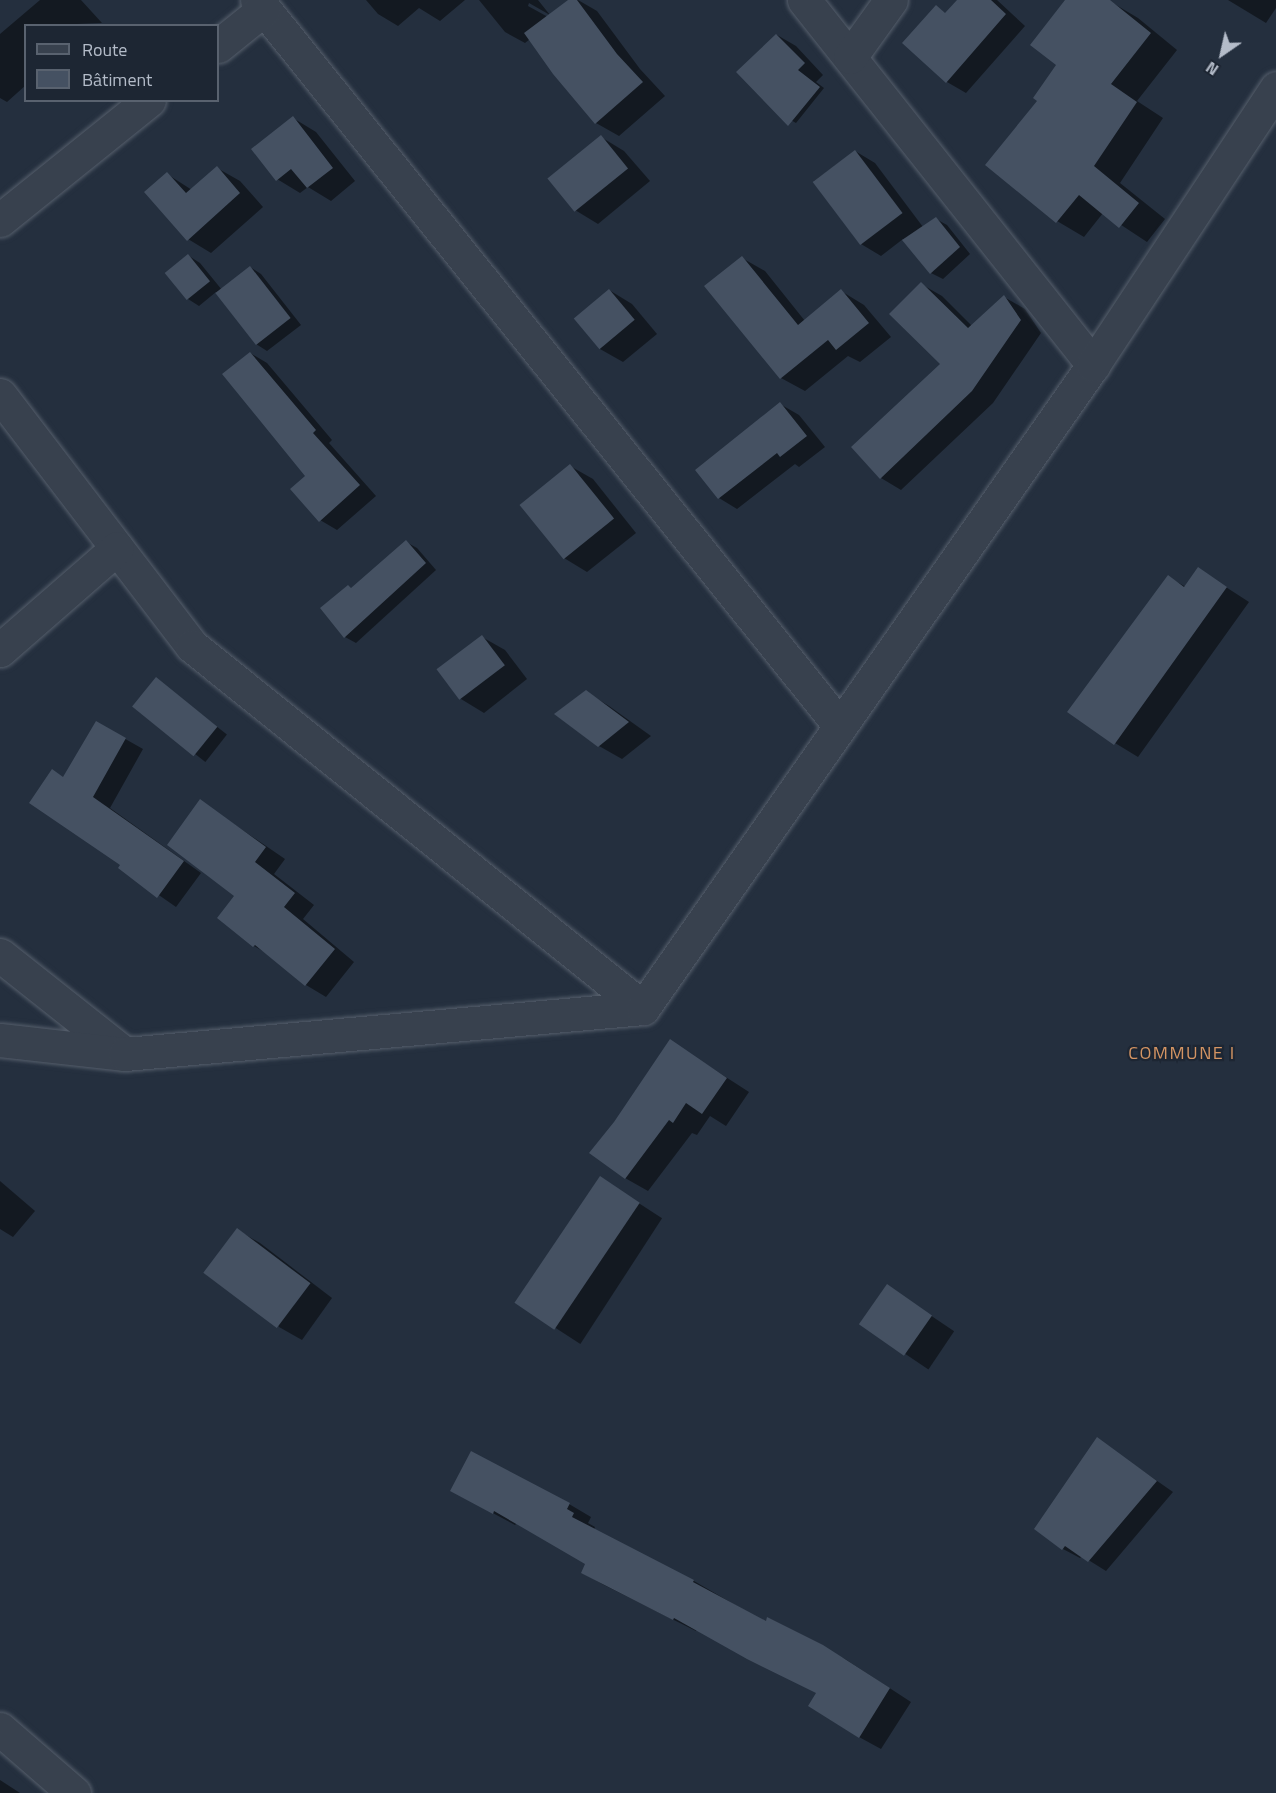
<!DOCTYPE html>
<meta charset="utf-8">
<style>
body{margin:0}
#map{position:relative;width:1276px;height:1793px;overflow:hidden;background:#242f3e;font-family:"Titillium Web",sans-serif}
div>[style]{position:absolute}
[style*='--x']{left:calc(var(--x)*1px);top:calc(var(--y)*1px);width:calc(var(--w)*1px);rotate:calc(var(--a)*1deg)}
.shadow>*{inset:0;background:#0007;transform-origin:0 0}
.building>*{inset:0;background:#455162;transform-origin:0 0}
.roads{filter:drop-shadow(0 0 2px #565f6c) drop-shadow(0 0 2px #565f6c)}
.minor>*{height:33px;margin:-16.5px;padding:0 16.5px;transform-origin:16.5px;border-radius:16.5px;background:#38414e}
span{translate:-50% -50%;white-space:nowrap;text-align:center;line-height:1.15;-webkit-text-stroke:4.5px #1d2633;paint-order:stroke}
.neighbourhood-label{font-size:18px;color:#d59563;letter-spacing:1.5px}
.legend{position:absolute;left:24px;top:24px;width:195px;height:78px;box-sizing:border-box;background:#1d2633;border:2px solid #59626f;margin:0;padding:8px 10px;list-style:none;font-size:18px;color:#b4bcc9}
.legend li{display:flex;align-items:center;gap:12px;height:30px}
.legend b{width:30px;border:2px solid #59626f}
.north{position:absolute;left:1192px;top:24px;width:60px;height:60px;-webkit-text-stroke:4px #1d2633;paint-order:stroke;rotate:214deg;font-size:16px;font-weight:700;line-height:24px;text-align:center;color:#b4bcc9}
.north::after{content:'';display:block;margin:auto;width:21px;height:27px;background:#b4bcc9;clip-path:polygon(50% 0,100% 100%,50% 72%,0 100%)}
</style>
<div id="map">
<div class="shadow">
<i style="clip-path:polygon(40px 0,81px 0,102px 23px,26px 26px,26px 85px,7px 102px,0 98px,0 34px)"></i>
<i style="clip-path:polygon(366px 0,465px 0,440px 21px,419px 8px,398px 26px,378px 14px)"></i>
<i style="clip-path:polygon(evenodd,479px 0,538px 0,550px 15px,571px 0,578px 0,597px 11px,640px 69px,665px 96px,619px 136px,596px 123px,530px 39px,525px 43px,505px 32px,479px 0,529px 3px,550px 15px,548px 17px,528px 6px,529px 3px)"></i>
<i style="clip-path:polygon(959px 0,997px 0,1025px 26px,966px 93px,947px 82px,904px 43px,946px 15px)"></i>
<i style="clip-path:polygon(1067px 0,1111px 2px,1138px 18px,1177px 50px,1137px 101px,1163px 118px,1120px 183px,1165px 219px,1147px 242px,1103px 213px,1084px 237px,1057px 221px,1039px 101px,1058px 65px)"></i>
<i style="clip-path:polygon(1228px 0,1276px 0,1276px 8px,1266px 23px)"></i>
<i style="clip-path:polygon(777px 35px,796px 46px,823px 75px,816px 82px,824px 88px,796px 123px,777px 112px)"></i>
<i style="clip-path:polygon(293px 118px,316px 132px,355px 181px,331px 201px,308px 187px,300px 193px,277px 179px)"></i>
<i style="clip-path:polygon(601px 137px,624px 151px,650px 181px,598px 224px,575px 210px,550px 179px)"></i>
<i style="clip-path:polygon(855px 151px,875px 163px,923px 227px,936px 219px,947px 225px,970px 254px,943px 279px,931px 273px,903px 239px,881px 256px,861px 244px,814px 181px)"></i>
<i style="clip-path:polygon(217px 168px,240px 181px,263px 207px,211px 253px,188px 239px,167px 174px,192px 190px)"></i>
<i style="clip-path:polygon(189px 256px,200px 263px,222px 290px,250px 267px,261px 274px,301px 325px,267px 351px,256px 344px,216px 292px,199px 306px,188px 299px)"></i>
<i style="clip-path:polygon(742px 258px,765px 271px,805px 321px,841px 291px,864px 305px,891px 337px,860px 362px,848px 356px,805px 391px,781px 378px,707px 286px)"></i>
<i style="clip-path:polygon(921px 284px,942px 296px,972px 326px,1004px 297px,1025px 309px,1041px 333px,993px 403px,901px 490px,881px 478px,942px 364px)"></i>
<i style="clip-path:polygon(609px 290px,632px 304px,657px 334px,623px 362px,600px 349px)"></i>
<i style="clip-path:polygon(250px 353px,267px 363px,332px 440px,329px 443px,376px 496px,337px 530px,320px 520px,307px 476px)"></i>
<i style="clip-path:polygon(780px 404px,799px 415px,825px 447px,799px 467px,795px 464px,737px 509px,719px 498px)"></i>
<i style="clip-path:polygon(570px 466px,593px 479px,636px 533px,587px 572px,564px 558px)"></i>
<i style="clip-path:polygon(406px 542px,417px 548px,436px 570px,356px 643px,345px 637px,352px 589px)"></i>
<i style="clip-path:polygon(1198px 569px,1249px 602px,1138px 757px,1115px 743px,1168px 577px,1186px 587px)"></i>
<i style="clip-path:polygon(482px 637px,505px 650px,527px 679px,484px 713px,461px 699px,439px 671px)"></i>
<i style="left:156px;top:679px;width:90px;height:35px;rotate:38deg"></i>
<i style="clip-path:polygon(586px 692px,609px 706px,651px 736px,622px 759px,599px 746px)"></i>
<i style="clip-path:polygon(97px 723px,143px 749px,110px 808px,201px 873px,176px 907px,120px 868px,122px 864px,64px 778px)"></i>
<i style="clip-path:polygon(200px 801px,285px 859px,274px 874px,314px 905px,303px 919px,354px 962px,326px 997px,306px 985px,268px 954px,254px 946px)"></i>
<i style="clip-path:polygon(670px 1041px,749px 1092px,726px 1126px,710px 1116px,697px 1135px,692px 1133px,648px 1191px,625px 1178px,615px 1123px)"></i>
<i style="left:600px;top:1178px;width:74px;height:150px;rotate:33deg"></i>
<i style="clip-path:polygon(0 1181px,35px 1211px,13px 1237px,0 1229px)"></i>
<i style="clip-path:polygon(237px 1230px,260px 1243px,332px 1298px,302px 1340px,279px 1327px)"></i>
<i style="left:887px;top:1286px;width:81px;height:46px;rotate:34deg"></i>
<i style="clip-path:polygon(1097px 1439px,1173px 1492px,1106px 1571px,1082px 1556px,1080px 1558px,1063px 1549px)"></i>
<i style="clip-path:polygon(474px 1503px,569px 1504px,591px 1517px,588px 1523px,595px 1527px,594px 1530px,694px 1581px,766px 1623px,845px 1659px,911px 1702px,881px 1749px,859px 1737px,818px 1693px,697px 1629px,696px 1631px,604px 1585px,583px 1573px,587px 1564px,517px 1523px,515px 1525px)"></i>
<i style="clip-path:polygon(0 1780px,20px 1793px,0 1793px)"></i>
</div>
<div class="building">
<i style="clip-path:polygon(568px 0,577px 0,617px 54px,643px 82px,595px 124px,553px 74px,524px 33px)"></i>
<i style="clip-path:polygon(957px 0,991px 0,1006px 14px,946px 83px,902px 43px,936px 5px,945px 13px)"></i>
<i style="clip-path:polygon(1065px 0,1110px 0,1151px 33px,1111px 84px,1137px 102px,1094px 166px,1139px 203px,1119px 228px,1079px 195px,1056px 223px,985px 165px,1037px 101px,1033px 98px,1056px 65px,1030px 45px)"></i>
<i style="clip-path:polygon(776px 34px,805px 63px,798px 70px,820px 87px,788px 126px,736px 72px)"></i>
<i style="clip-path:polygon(293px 116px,333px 168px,307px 188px,291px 169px,276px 181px,251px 149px)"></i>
<i style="left:601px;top:135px;width:43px;height:69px;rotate:51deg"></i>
<i style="left:855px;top:150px;width:79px;height:53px;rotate:53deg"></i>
<i style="clip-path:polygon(217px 166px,240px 193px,187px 241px,144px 192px,167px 172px,186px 193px)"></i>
<i style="clip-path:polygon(936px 217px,960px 247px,930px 274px,902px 240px)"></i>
<i style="left:188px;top:254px;width:35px;height:30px;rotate:51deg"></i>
<i style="clip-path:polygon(742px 256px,798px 325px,841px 289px,869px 323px,836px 350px,828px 340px,780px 379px,704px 286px)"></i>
<i style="left:250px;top:266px;width:66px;height:44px;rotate:52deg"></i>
<i style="clip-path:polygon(921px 282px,968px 328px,1004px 295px,1021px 320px,972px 391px,880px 479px,851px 447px,940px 364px,889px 314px)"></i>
<i style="left:609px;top:289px;width:40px;height:46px;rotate:50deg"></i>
<i style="clip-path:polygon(250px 352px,316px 430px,313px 433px,360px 485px,319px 522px,290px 489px,305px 476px,222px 374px)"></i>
<i style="clip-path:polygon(780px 402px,807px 436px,780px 457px,777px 453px,718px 499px,695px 470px)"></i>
<i style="left:570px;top:464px;width:70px;height:65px;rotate:51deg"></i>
<i style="clip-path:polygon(406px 540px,426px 563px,344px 638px,320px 608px,348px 585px,351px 588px)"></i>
<i style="clip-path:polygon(1198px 567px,1227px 587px,1114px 745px,1067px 712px,1168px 575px,1184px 587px)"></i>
<i style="left:482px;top:635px;width:38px;height:57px;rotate:53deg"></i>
<i style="left:156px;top:677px;width:79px;height:38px;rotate:39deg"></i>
<i style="clip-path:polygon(586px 690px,629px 722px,598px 747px,554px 714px)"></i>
<i style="clip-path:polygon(96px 721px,126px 738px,93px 797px,184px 861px,157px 898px,118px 868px,120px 865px,29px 803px,52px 769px,63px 777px)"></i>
<i style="clip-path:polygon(200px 799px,266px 847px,255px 862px,295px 893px,284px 907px,335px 949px,305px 986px,255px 945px,253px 947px,217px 918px,234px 896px,167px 845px)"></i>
<i style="clip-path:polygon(670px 1039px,727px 1078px,702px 1114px,686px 1103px,673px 1123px,669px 1120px,625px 1179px,589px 1153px,614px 1122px)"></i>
<i style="left:600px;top:1176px;width:48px;height:153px;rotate:34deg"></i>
<i style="left:237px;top:1228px;width:92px;height:56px;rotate:37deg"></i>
<i style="left:887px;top:1284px;width:55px;height:49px;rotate:35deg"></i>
<i style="clip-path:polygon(1097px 1437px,1157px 1481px,1088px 1562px,1065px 1546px,1062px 1550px,1034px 1529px)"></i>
<i style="clip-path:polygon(471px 1451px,570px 1503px,567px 1509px,574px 1513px,572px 1517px,694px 1580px,693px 1582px,766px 1621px,767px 1617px,823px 1645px,890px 1688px,859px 1738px,808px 1706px,816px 1693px,747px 1659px,674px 1618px,673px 1620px,581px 1573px,585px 1564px,494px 1511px,493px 1514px,450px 1491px)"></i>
</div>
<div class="roads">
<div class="minor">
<i style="--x:257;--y:0;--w:931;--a:51.23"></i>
<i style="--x:804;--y:0;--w:466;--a:51.6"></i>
<i style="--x:218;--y:46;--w:59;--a:-38.8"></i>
<i style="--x:850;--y:57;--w:70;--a:-54.3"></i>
<i style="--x:0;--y:220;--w:191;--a:-38.8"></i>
<i style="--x:0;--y:395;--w:316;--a:52.6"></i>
<i style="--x:192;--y:646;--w:578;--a:38.75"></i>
<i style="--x:0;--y:650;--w:155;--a:-41.1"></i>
<i style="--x:0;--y:955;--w:159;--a:38.4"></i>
<i style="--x:0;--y:1040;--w:126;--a:6.4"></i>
<i style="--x:125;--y:1054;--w:520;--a:-5.07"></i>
<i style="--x:643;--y:1008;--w:785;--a:-55.01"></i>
<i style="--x:1093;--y:365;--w:332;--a:-56.5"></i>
<i style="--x:0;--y:1729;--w:98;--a:40.9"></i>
</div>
</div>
<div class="neighbourhood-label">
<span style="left:1182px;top:1053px">COMMUNE I</span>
</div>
<ul class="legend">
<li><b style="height:8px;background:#38414e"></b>Route</li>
<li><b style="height:16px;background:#455162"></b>Bâtiment</li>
</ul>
<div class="north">N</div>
</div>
